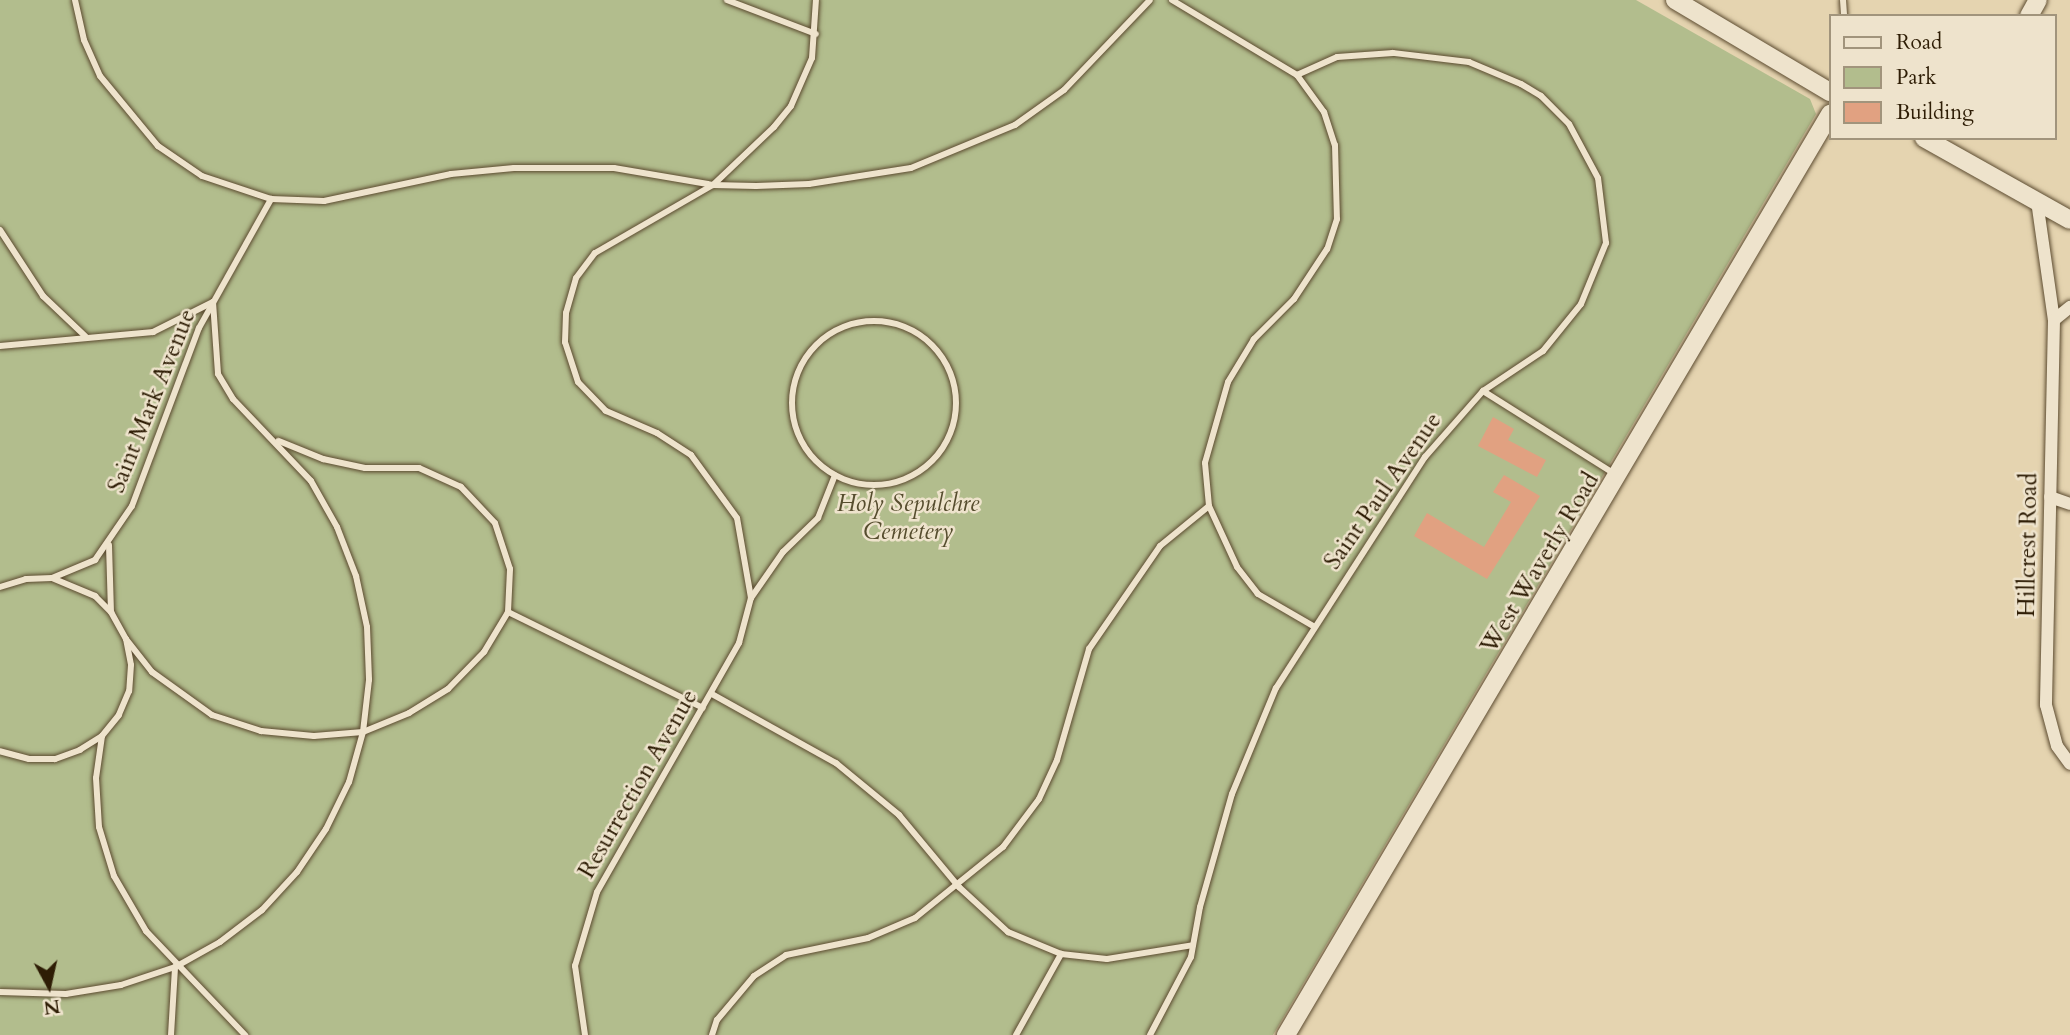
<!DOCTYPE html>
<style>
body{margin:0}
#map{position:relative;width:2070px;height:1035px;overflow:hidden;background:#e5d4b0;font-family:Cardo,serif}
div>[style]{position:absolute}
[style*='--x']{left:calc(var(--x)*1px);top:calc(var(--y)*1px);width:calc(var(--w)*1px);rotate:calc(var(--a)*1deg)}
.green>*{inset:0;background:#b2bd8d}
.building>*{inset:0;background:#e1a181}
.roads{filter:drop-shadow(0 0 2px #5c4b30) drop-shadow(0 0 2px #5c4b30)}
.lane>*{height:6px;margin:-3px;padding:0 3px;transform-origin:3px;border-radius:3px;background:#eee3cc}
.lane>.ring{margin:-3px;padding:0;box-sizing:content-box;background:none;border:6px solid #eee3cc;border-radius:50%}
.street>*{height:12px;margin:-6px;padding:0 6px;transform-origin:6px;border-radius:6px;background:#eee3cc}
.secondary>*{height:18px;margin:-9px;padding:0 9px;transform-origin:9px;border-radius:9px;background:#eee3cc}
span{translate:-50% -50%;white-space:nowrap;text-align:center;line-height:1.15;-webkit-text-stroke:5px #eee3cc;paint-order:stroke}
.street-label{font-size:24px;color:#2e1d05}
.park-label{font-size:24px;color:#564d2e;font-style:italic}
.legend{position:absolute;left:1829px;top:14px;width:228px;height:126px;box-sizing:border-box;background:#eee3cc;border:2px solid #a1947c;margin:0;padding:9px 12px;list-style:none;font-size:21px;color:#2e1d05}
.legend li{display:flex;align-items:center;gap:14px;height:35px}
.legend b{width:35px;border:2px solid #a1947c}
.north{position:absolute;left:14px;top:951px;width:70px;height:70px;-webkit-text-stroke:5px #eee3cc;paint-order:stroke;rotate:172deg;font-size:19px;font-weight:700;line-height:28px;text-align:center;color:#2e1d05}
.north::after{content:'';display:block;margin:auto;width:24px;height:32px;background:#2e1d05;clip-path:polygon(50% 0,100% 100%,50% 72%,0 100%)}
</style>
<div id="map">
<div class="green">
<i style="clip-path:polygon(0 0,1636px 0,1810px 99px,1816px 114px,1273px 1035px,0 1035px)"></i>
</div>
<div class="building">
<i style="clip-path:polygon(1493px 417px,1514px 429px,1508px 440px,1546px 460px,1537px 477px,1478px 446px)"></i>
<i style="clip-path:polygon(1504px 475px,1540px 496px,1487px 579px,1414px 536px,1427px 513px,1484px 547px,1511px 502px,1493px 492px)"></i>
</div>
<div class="roads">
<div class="lane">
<i style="--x:75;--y:0;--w:41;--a:77.3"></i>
<i style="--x:84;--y:40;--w:39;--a:66"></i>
<i style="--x:100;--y:76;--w:91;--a:50.4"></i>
<i style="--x:158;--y:146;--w:53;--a:34.3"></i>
<i style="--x:202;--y:176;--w:73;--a:18.4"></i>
<i style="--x:271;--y:199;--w:53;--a:2.2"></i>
<i style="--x:324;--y:201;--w:130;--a:-12"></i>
<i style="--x:451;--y:174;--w:63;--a:-5.4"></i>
<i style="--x:514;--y:168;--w:100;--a:0"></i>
<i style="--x:614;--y:168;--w:100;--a:9.7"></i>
<i style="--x:713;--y:185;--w:43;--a:1.3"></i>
<i style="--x:756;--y:186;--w:53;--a:-2.2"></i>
<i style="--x:809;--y:184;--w:103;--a:-8.9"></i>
<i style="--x:911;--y:168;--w:113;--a:-22.5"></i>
<i style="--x:1015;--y:125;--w:60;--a:-35.5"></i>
<i style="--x:1064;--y:90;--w:124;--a:-46.3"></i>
<i style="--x:727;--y:0;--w:95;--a:20.9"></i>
<i style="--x:1172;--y:0;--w:146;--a:31"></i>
<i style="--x:1297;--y:75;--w:46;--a:53.9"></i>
<i style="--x:1324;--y:112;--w:35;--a:72"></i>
<i style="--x:1335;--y:145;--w:74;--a:88.5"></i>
<i style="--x:1337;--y:219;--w:32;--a:108"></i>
<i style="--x:1327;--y:249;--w:60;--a:123.4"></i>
<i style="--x:1294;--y:299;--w:57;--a:135"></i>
<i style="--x:1254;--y:339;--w:50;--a:121.2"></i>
<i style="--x:1228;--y:382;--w:84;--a:105.9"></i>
<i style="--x:1205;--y:463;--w:43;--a:84.7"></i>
<i style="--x:1209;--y:506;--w:67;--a:65.3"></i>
<i style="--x:1237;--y:567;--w:34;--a:52"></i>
<i style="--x:1258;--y:594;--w:64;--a:30.2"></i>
<i style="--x:1843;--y:0;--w:16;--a:86"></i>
<i style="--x:0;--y:230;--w:79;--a:56.9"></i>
<i style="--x:43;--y:296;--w:59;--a:43.6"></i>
<i class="ring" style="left:792px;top:321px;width:158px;height:158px"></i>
<i style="--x:0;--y:346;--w:154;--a:-5.2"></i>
<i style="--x:153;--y:332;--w:67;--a:-26.6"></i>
<i style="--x:213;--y:302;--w:72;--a:86"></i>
<i style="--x:218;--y:374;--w:29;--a:59"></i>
<i style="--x:233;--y:399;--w:113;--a:46.4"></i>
<i style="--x:311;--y:481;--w:53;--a:60.5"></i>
<i style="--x:337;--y:527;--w:53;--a:68.8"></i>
<i style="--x:356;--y:576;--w:52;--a:77.8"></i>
<i style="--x:367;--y:627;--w:53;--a:87.8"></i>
<i style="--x:369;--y:680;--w:52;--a:96.6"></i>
<i style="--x:363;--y:732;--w:52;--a:105.6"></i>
<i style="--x:349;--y:782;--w:52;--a:116.1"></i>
<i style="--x:326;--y:829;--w:52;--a:124"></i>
<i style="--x:297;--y:872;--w:52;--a:132.6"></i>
<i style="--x:262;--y:910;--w:53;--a:142.7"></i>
<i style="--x:220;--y:942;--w:51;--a:150.9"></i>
<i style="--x:175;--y:967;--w:57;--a:161.6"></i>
<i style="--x:121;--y:985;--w:56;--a:170.7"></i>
<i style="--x:66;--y:994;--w:66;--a:-178.3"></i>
<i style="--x:1483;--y:391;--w:156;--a:32.2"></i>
<i style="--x:109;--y:545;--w:66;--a:88.3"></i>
<i style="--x:52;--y:578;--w:47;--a:-22.7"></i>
<i style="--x:95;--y:560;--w:65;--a:-55.6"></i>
<i style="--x:132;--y:506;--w:190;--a:-69.4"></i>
<i style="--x:199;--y:328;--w:148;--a:-60.8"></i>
<i style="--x:0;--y:587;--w:27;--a:-17"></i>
<i style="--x:26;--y:579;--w:26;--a:-2"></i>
<i style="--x:52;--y:578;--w:47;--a:22.7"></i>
<i style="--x:95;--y:596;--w:23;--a:45"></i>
<i style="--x:111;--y:612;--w:31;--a:61"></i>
<i style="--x:126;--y:639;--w:26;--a:79"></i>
<i style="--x:131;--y:665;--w:26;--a:94"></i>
<i style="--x:129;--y:691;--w:26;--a:113"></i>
<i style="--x:119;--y:715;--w:27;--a:129"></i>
<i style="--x:102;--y:736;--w:26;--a:148"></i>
<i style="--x:80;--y:750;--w:27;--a:160"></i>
<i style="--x:55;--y:759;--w:26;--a:180"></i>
<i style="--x:29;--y:759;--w:30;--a:-165"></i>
<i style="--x:751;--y:598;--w:56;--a:-55.2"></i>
<i style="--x:783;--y:552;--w:49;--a:-44.2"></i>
<i style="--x:818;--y:518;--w:46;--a:-68.4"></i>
<i style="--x:508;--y:612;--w:217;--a:26.2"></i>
<i style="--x:126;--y:639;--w:42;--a:51.8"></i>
<i style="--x:152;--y:672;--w:74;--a:35.6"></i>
<i style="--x:212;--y:715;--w:52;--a:18.1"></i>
<i style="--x:261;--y:731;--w:53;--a:5.4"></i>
<i style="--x:314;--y:736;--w:49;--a:-4.7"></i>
<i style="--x:363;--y:732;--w:50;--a:-22.4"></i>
<i style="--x:409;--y:713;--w:46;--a:-31.6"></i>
<i style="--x:448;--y:689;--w:52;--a:-45.8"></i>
<i style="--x:484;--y:652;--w:47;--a:-59"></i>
<i style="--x:508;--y:612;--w:43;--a:-87.3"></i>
<i style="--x:510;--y:569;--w:48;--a:-108.1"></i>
<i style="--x:495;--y:523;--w:50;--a:-133.4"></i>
<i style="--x:461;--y:487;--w:46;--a:-155.7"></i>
<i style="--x:419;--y:468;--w:54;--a:180"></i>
<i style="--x:365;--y:468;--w:43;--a:-167.9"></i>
<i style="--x:323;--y:459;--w:48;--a:-157.8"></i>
<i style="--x:712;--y:694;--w:142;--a:29.1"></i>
<i style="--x:836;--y:763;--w:82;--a:39.5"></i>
<i style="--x:899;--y:815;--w:94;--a:50.2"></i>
<i style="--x:959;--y:887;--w:67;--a:42.6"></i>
<i style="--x:1008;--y:932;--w:57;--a:22.5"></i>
<i style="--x:1061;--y:954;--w:46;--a:6.2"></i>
<i style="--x:1107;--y:959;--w:87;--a:-9.2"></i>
<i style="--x:102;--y:736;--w:42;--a:98.1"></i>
<i style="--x:96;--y:778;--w:49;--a:86.5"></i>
<i style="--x:99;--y:827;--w:51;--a:73"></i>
<i style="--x:114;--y:876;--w:64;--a:59.8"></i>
<i style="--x:146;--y:931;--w:144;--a:46.4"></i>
<i style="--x:171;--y:1035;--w:68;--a:-86.6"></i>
<i style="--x:585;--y:1035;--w:70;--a:-98.2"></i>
<i style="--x:575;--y:966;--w:77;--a:-73.4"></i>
<i style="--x:597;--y:892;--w:287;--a:-60.3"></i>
<i style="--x:739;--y:643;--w:47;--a:-75.1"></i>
<i style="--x:751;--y:598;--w:81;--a:-99.9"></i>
<i style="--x:737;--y:518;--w:78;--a:-126.1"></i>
<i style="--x:691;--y:455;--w:40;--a:-147.1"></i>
<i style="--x:657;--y:433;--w:56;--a:-156.7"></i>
<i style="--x:606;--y:411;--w:40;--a:-134"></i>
<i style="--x:578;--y:382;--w:42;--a:-108"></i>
<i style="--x:565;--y:342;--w:29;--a:-88"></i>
<i style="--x:566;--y:313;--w:36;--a:-74"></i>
<i style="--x:576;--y:278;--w:31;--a:-53"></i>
<i style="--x:595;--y:253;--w:136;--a:-30"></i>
<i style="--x:713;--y:185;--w:84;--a:-43.6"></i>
<i style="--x:774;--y:127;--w:27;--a:-51"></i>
<i style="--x:791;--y:106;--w:52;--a:-66.4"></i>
<i style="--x:812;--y:58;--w:58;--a:-86.1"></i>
<i style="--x:712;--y:1035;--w:16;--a:-72"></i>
<i style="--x:717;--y:1020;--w:57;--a:-49.9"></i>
<i style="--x:754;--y:976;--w:38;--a:-33"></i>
<i style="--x:786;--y:955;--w:84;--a:-11.7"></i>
<i style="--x:868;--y:938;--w:51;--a:-23.1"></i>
<i style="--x:915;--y:918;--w:113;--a:-38.9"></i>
<i style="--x:1003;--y:847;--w:60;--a:-53.1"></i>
<i style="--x:1039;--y:799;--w:43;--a:-65.2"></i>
<i style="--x:1057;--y:760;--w:116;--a:-73.9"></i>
<i style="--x:1089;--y:649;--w:125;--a:-55.4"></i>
<i style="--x:1160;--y:546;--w:63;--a:-39.2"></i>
<i style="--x:1016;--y:1035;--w:93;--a:-60.9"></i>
<i style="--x:1150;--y:1035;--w:88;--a:-62.3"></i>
<i style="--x:1191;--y:957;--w:51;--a:-79.8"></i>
<i style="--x:1200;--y:907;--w:117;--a:-74.2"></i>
<i style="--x:1232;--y:794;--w:115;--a:-67.5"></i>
<i style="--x:1276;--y:688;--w:275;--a:-57.2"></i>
<i style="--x:1425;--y:457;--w:88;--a:-48.7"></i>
<i style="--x:1483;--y:391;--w:72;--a:-33.7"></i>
<i style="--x:1543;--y:351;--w:60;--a:-51"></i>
<i style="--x:1581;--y:304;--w:66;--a:-67.7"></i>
<i style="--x:1606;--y:243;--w:65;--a:-97"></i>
<i style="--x:1598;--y:178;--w:61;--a:-118.2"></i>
<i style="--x:1569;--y:124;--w:40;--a:-135"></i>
<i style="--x:1541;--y:96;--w:23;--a:-149"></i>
<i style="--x:1521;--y:84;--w:56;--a:-157.1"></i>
<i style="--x:1469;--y:62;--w:77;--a:-173.2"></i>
<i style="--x:1393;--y:53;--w:56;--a:175.9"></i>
<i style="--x:1337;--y:57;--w:44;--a:155.8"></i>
</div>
<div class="street">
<i style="--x:2037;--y:201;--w:120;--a:81.9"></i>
<i style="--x:2054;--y:320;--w:385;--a:91.2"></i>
<i style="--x:2046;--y:705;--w:42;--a:75"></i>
<i style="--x:2057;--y:746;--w:22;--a:54"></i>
<i style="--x:2054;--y:320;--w:21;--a:-39"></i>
<i style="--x:2050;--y:497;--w:21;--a:19"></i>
</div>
<div class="secondary">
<i style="--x:1675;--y:0;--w:180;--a:30.7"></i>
<i style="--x:2029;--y:16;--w:18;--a:-61"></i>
<i style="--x:1924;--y:138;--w:167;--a:29.3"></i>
<i style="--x:1286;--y:1035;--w:1070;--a:-59.43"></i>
</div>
</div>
<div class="street-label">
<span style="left:152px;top:401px;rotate:-68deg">Saint Mark Avenue</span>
<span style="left:1383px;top:491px;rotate:-55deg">Saint Paul Avenue</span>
<span style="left:2028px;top:545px;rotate:-89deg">Hillcrest Road</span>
<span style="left:1540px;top:563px;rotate:-59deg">West Waverly Road</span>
<span style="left:638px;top:784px;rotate:-60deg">Resurrection Avenue</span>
</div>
<div class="park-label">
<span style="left:908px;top:518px">Holy Sepulchre<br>Cemetery</span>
</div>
<ul class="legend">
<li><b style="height:9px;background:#eee3cc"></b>Road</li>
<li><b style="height:19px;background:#b2bd8d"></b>Park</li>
<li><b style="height:19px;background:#e1a181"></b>Building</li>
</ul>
<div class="north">N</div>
</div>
